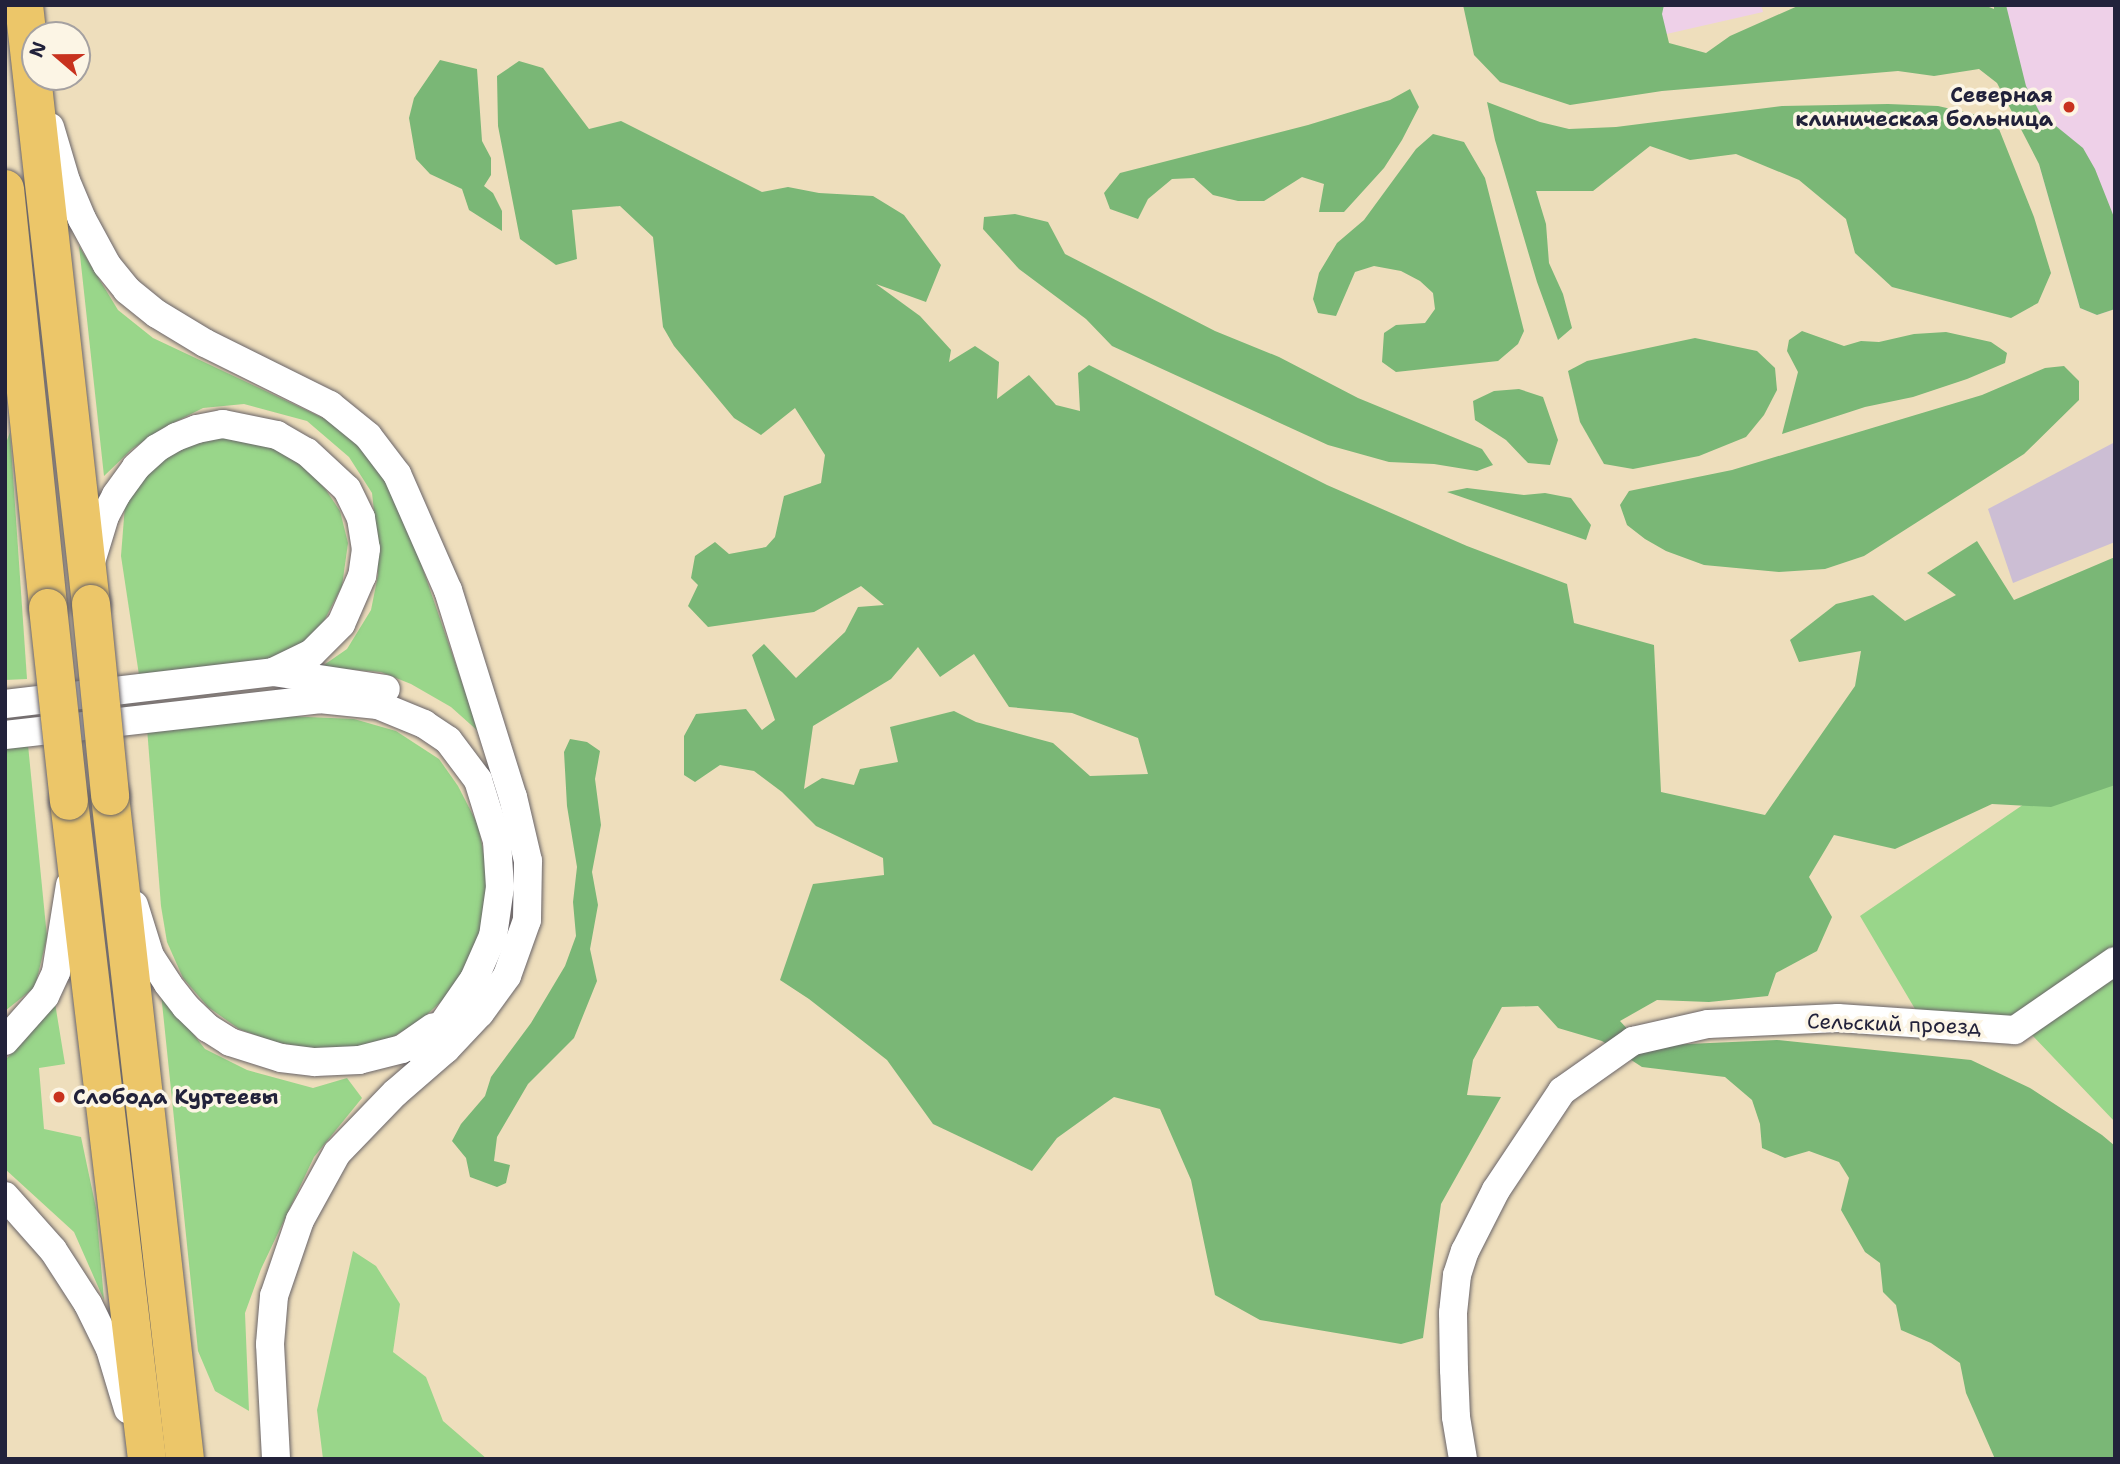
<!DOCTYPE html>
<meta charset="utf-8">
<style>
body{margin:0}
#map{position:relative;width:2120px;height:1464px;overflow:hidden;background:#eedebc;font-family:"Shantell Sans",sans-serif}
div>[style]{position:absolute}
[style*='--x']{left:calc(var(--x)*1px);top:calc(var(--y)*1px);width:calc(var(--w)*1px);rotate:calc(var(--a)*1deg)}
.built>*{inset:0;background:#eed0e8}
.industrial>*{inset:0;background:#ccbed4}
.green>*{inset:0;background:#99d68a}
.forest>*{inset:0;background:#7ab776}
.roads{filter:drop-shadow(0 0 2px #696468) drop-shadow(0 0 2px #696468)}
.minor>*{height:28px;margin:-14px;padding:0 14px;transform-origin:14px;border-radius:14px;background:#fff}
.highway>*{height:38px;margin:-19px;padding:0 19px;transform-origin:19px;border-radius:19px;background:#ecc669}
.bridges{filter:drop-shadow(0 0 2px #696468) drop-shadow(0 0 2px #696468)}
.highway-bridge>*{height:38px;margin:-19px;padding:0 19px;transform-origin:19px;border-radius:19px;background:#ecc669}
.dots>*{width:19px;height:19px;translate:-50% -50%;box-sizing:border-box;border:4px solid #fcf5e5;border-radius:50%}
span{translate:-50% -50%;white-space:nowrap;text-align:center;line-height:1.15;-webkit-text-stroke:7px #fcf5e5;paint-order:stroke}
.poi-label{font-size:21px;color:#22223b;font-weight:700}
.right{translate:-100% -50%;text-align:right}
.left{translate:0 -50%;text-align:left}
.street-label{font-size:21px;color:#22223b}
.frame{position:absolute;inset:0;border:7px solid #22223b;pointer-events:none}
.north{position:absolute;left:21px;top:21px;width:70px;height:70px;box-sizing:border-box;background:#fcf5e5;border:2px solid #a5a1a1;border-radius:50%;rotate:290deg;font-size:19px;font-weight:700;line-height:28px;text-align:center;color:#22223b}
.north::after{content:'';display:block;margin:auto;width:24px;height:32px;background:#c8321e;clip-path:polygon(50% 0,100% 100%,50% 72%,0 100%)}
</style>
<div id="map">
<div class="built">
<i style="clip-path:polygon(1477px 5px,1761px 5px,1763px 12px,1495px 73px)"></i>
<i style="clip-path:polygon(1994px 5px,2115px 5px,2115px 309px,2097px 315px,2080px 308px)"></i>
</div>
<div class="industrial">
<i style="clip-path:polygon(2115px 442px,2115px 542px,2013px 583px,1988px 509px)"></i>
</div>
<div class="green">
<i style="clip-path:polygon(79px 246px,118px 310px,153px 338px,327px 420px,364px 448px,395px 488px,479px 732px,451px 707px,411px 684px,381px 672px,321px 667px,347px 649px,371px 610px,378px 575px,377px 538px,372px 493px,349px 457px,307px 421px,244px 404px,203px 408px,165px 427px,132px 449px,104px 476px)"></i>
<i style="clip-path:polygon(10px 432px,27px 679px,5px 680px,5px 446px)"></i>
<i style="clip-path:polygon(227px 435px,297px 456px,326px 490px,340px 511px,348px 543px,342px 586px,324px 621px,299px 647px,268px 662px,139px 675px,121px 556px,125px 505px,141px 474px,176px 450px)"></i>
<i style="clip-path:polygon(285px 716px,354px 719px,396px 731px,439px 759px,458px 786px,478px 825px,490px 885px,485px 931px,465px 971px,444px 999px,421px 1020px,391px 1038px,356px 1047px,316px 1049px,274px 1042px,239px 1029px,208px 1007px,183px 978px,167px 942px,161px 906px,147px 728px)"></i>
<i style="clip-path:polygon(2115px 742px,2115px 1122px,2032px 1035px,1918px 1014px,1860px 916px)"></i>
<i style="clip-path:polygon(28px 745px,47px 937px,35px 987px,5px 1011px,5px 749px)"></i>
<i style="clip-path:polygon(161px 993px,205px 1049px,247px 1070px,313px 1088px,347px 1078px,362px 1098px,314px 1157px,261px 1269px,245px 1313px,249px 1411px,215px 1391px,198px 1351px)"></i>
<i style="clip-path:polygon(54px 997px,65px 1064px,39px 1068px,44px 1129px,81px 1137px,96px 1208px,104px 1300px,74px 1232px,5px 1169px,5px 1060px,26px 1039px)"></i>
<i style="clip-path:polygon(353px 1251px,376px 1266px,400px 1304px,393px 1352px,426px 1377px,443px 1421px,487px 1459px,323px 1459px,317px 1410px)"></i>
</div>
<div class="forest">
<i style="clip-path:polygon(1463px 5px,1664px 5px,1662px 14px,1669px 43px,1706px 53px,1730px 36px,1800px 5px,1984px 5px,1994px 9px,1994px 5px,2006px 5px,2026px 86px,2040px 113px,2083px 148px,2095px 169px,2112px 212px,2115px 220px,2115px 309px,2097px 315px,2080px 308px,2039px 164px,1997px 83px,1979px 69px,1934px 76px,1898px 71px,1662px 91px,1570px 105px,1500px 82px,1474px 55px)"></i>
<i style="clip-path:polygon(440px 60px,477px 69px,482px 141px,491px 158px,491px 175px,484px 186px,493px 193px,502px 211px,502px 231px,469px 210px,462px 189px,430px 174px,416px 159px,409px 118px,414px 98px)"></i>
<i style="clip-path:polygon(evenodd,519px 61px,543px 68px,589px 129px,621px 121px,762px 192px,788px 187px,819px 193px,873px 196px,904px 215px,941px 265px,926px 302px,876px 284px,920px 316px,951px 350px,949px 362px,975px 346px,999px 362px,997px 399px,1029px 375px,1056px 405px,1080px 411px,1078px 373px,1089px 365px,1327px 485px,1467px 546px,1567px 584px,1574px 623px,1654px 645px,1661px 792px,1765px 815px,1855px 686px,1861px 651px,1799px 662px,1790px 640px,1836px 604px,1873px 595px,1905px 621px,1956px 595px,1927px 573px,1977px 541px,2014px 600px,2115px 557px,2115px 785px,2051px 807px,1992px 804px,1895px 849px,1834px 835px,1809px 877px,1832px 917px,1817px 951px,1776px 973px,1768px 996px,1709px 1002px,1657px 1000px,1620px 1021px,1643px 1046px,1777px 1040px,1971px 1060px,2030px 1088px,2102px 1135px,2115px 1146px,2115px 1459px,1995px 1459px,1966px 1393px,1960px 1363px,1931px 1343px,1901px 1330px,1896px 1305px,1883px 1292px,1880px 1263px,1865px 1252px,1841px 1210px,1849px 1178px,1839px 1162px,1809px 1151px,1785px 1158px,1762px 1148px,1760px 1124px,1752px 1100px,1725px 1077px,1642px 1067px,1602px 1041px,1558px 1028px,1538px 1006px,1502px 1007px,1473px 1060px,1467px 1095px,1501px 1097px,1441px 1204px,1423px 1338px,1401px 1344px,1260px 1320px,1215px 1295px,1191px 1180px,1160px 1109px,1114px 1097px,1057px 1138px,1032px 1171px,933px 1124px,887px 1060px,809px 999px,780px 980px,813px 884px,884px 875px,883px 858px,816px 826px,782px 792px,754px 771px,720px 765px,695px 782px,684px 775px,684px 736px,696px 714px,746px 709px,762px 730px,775px 720px,752px 655px,764px 644px,796px 678px,845px 632px,858px 607px,884px 605px,861px 586px,814px 612px,708px 627px,688px 606px,698px 585px,691px 578px,695px 556px,715px 542px,729px 554px,766px 547px,775px 537px,784px 496px,821px 483px,825px 455px,795px 408px,761px 435px,734px 418px,674px 346px,663px 327px,653px 237px,620px 206px,572px 210px,577px 259px,556px 265px,520px 239px,498px 126px,497px 76px,519px 61px,918px 647px,940px 677px,974px 654px,1009px 707px,1072px 713px,1138px 738px,1148px 774px,1090px 776px,1053px 743px,976px 722px,954px 711px,890px 727px,898px 762px,860px 769px,854px 785px,822px 778px,804px 789px,813px 726px,891px 679px,918px 647px)"></i>
<i style="clip-path:polygon(1410px 89px,1419px 107px,1402px 140px,1384px 168px,1344px 212px,1319px 212px,1324px 184px,1302px 177px,1264px 201px,1238px 201px,1213px 195px,1194px 178px,1172px 179px,1148px 199px,1138px 219px,1110px 209px,1104px 193px,1120px 173px,1308px 125px,1390px 100px)"></i>
<i style="clip-path:polygon(1487px 102px,1540px 122px,1569px 129px,1616px 127px,1782px 106px,1888px 104px,1938px 106px,1995px 119px,2034px 217px,2051px 273px,2038px 303px,2011px 318px,1892px 287px,1855px 253px,1846px 219px,1799px 180px,1736px 154px,1690px 160px,1650px 146px,1593px 191px,1536px 191px,1546px 224px,1549px 263px,1563px 294px,1572px 328px,1558px 340px,1537px 282px,1495px 140px)"></i>
<i style="clip-path:polygon(1433px 134px,1464px 142px,1485px 178px,1524px 331px,1518px 344px,1498px 361px,1396px 372px,1382px 362px,1384px 333px,1396px 325px,1425px 323px,1435px 309px,1433px 293px,1420px 281px,1401px 271px,1374px 266px,1355px 272px,1336px 316px,1318px 313px,1313px 299px,1319px 273px,1337px 243px,1364px 220px,1416px 149px)"></i>
<i style="clip-path:polygon(1015px 214px,1048px 222px,1065px 254px,1215px 331px,1279px 357px,1358px 398px,1482px 449px,1493px 465px,1477px 471px,1434px 464px,1389px 462px,1328px 445px,1112px 346px,1086px 319px,1019px 269px,983px 229px,984px 217px)"></i>
<i style="clip-path:polygon(1802px 331px,1844px 346px,1861px 341px,1879px 342px,1914px 334px,1946px 332px,1991px 342px,2007px 353px,2005px 363px,1967px 379px,1913px 397px,1865px 407px,1782px 434px,1798px 372px,1787px 351px,1789px 340px)"></i>
<i style="clip-path:polygon(1695px 338px,1757px 351px,1775px 368px,1777px 390px,1764px 415px,1746px 437px,1699px 456px,1633px 469px,1604px 464px,1580px 422px,1568px 371px,1587px 361px)"></i>
<i style="clip-path:polygon(2064px 366px,2079px 381px,2079px 400px,2024px 454px,1864px 556px,1825px 569px,1779px 572px,1704px 565px,1666px 551px,1645px 539px,1627px 525px,1620px 505px,1629px 491px,1732px 470px,1982px 395px,2045px 368px)"></i>
<i style="clip-path:polygon(1519px 389px,1543px 397px,1558px 440px,1550px 465px,1528px 463px,1506px 440px,1475px 420px,1473px 401px,1494px 391px)"></i>
<i style="clip-path:polygon(1467px 488px,1524px 495px,1545px 493px,1571px 498px,1591px 525px,1586px 540px,1447px 492px)"></i>
<i style="clip-path:polygon(570px 739px,587px 742px,600px 751px,595px 779px,601px 825px,592px 872px,598px 905px,590px 949px,597px 981px,574px 1038px,528px 1084px,497px 1137px,494px 1161px,510px 1165px,506px 1183px,497px 1187px,470px 1177px,466px 1158px,452px 1141px,461px 1124px,485px 1096px,491px 1077px,531px 1023px,565px 966px,576px 936px,573px 902px,577px 867px,567px 806px,564px 752px)"></i>
</div>
<div class="roads">
<div class="minor">
<i style="--x:50;--y:127;--w:56;--a:73.5"></i>
<i style="--x:66;--y:181;--w:41;--a:67.2"></i>
<i style="--x:82;--y:219;--w:52;--a:61.5"></i>
<i style="--x:107;--y:265;--w:32;--a:51"></i>
<i style="--x:127;--y:290;--w:38;--a:39"></i>
<i style="--x:157;--y:314;--w:56;--a:31.1"></i>
<i style="--x:205;--y:343;--w:140;--a:26.4"></i>
<i style="--x:330;--y:405;--w:49;--a:39.2"></i>
<i style="--x:368;--y:436;--w:48;--a:52.7"></i>
<i style="--x:397;--y:474;--w:127;--a:66.3"></i>
<i style="--x:448;--y:590;--w:217;--a:72.6"></i>
<i style="--x:513;--y:797;--w:66;--a:76.8"></i>
<i style="--x:528;--y:861;--w:59;--a:91"></i>
<i style="--x:527;--y:920;--w:59;--a:109.7"></i>
<i style="--x:507;--y:976;--w:46;--a:126.1"></i>
<i style="--x:480;--y:1013;--w:50;--a:133.4"></i>
<i style="--x:446;--y:1049;--w:67;--a:139.2"></i>
<i style="--x:395;--y:1093;--w:83;--a:134"></i>
<i style="--x:337;--y:1153;--w:77;--a:118.9"></i>
<i style="--x:300;--y:1220;--w:80;--a:108.9"></i>
<i style="--x:274;--y:1296;--w:48;--a:94.8"></i>
<i style="--x:270;--y:1344;--w:115;--a:87"></i>
<i style="--x:91;--y:562;--w:48;--a:-73.1"></i>
<i style="--x:105;--y:516;--w:24;--a:-62"></i>
<i style="--x:116;--y:495;--w:34;--a:-54"></i>
<i style="--x:136;--y:467;--w:28;--a:-42"></i>
<i style="--x:157;--y:448;--w:22;--a:-30"></i>
<i style="--x:176;--y:437;--w:22;--a:-21"></i>
<i style="--x:197;--y:429;--w:26;--a:-11"></i>
<i style="--x:223;--y:424;--w:55;--a:11.5"></i>
<i style="--x:277;--y:435;--w:34;--a:30"></i>
<i style="--x:307;--y:452;--w:54;--a:42.8"></i>
<i style="--x:347;--y:489;--w:32;--a:64"></i>
<i style="--x:361;--y:518;--w:31;--a:81"></i>
<i style="--x:366;--y:549;--w:27;--a:98"></i>
<i style="--x:362;--y:576;--w:52;--a:113.6"></i>
<i style="--x:341;--y:624;--w:41;--a:135"></i>
<i style="--x:312;--y:653;--w:43;--a:154"></i>
<i style="--x:5;--y:704;--w:270;--a:-6.8"></i>
<i style="--x:273;--y:672;--w:114;--a:8.6"></i>
<i style="--x:5;--y:735;--w:316;--a:-6.5"></i>
<i style="--x:319;--y:699;--w:59;--a:5.8"></i>
<i style="--x:378;--y:705;--w:50;--a:22.4"></i>
<i style="--x:424;--y:724;--w:29;--a:34"></i>
<i style="--x:448;--y:740;--w:50;--a:53.1"></i>
<i style="--x:478;--y:780;--w:64;--a:72.7"></i>
<i style="--x:497;--y:841;--w:46;--a:86.3"></i>
<i style="--x:500;--y:887;--w:49;--a:98.1"></i>
<i style="--x:493;--y:936;--w:47;--a:113.8"></i>
<i style="--x:474;--y:979;--w:91;--a:124.7"></i>
<i style="--x:134;--y:905;--w:53;--a:72.6"></i>
<i style="--x:150;--y:956;--w:33;--a:57"></i>
<i style="--x:168;--y:984;--w:29;--a:52"></i>
<i style="--x:186;--y:1007;--w:30;--a:44"></i>
<i style="--x:208;--y:1028;--w:26;--a:32"></i>
<i style="--x:230;--y:1042;--w:53;--a:17.4"></i>
<i style="--x:281;--y:1058;--w:34;--a:7"></i>
<i style="--x:315;--y:1062;--w:44;--a:-2.6"></i>
<i style="--x:359;--y:1060;--w:44;--a:-14.3"></i>
<i style="--x:402;--y:1049;--w:38;--a:-35"></i>
<i style="--x:5;--y:1041;--w:60;--a:-48.4"></i>
<i style="--x:45;--y:996;--w:26;--a:-65"></i>
<i style="--x:56;--y:972;--w:88;--a:-80.9"></i>
<i style="--x:5;--y:1196;--w:72;--a:48.4"></i>
<i style="--x:53;--y:1250;--w:64;--a:57.1"></i>
<i style="--x:88;--y:1304;--w:50;--a:63.9"></i>
<i style="--x:110;--y:1349;--w:63;--a:73.3"></i>
<i style="--x:1463;--y:1459;--w:43;--a:-99.5"></i>
<i style="--x:1456;--y:1417;--w:47;--a:-92.4"></i>
<i style="--x:1454;--y:1370;--w:57;--a:-91"></i>
<i style="--x:1453;--y:1313;--w:38;--a:-84"></i>
<i style="--x:1457;--y:1275;--w:25;--a:-72"></i>
<i style="--x:1465;--y:1251;--w:68;--a:-63.1"></i>
<i style="--x:1496;--y:1190;--w:119;--a:-56.3"></i>
<i style="--x:1562;--y:1091;--w:87;--a:-35.2"></i>
<i style="--x:1633;--y:1041;--w:77;--a:-12.8"></i>
<i style="--x:1708;--y:1024;--w:130;--a:-2.6"></i>
<i style="--x:1838;--y:1018;--w:177;--a:3.9"></i>
<i style="--x:2015;--y:1030;--w:121;--a:-34.6"></i>
</div>
<div class="highway">
<i style="--x:24;--y:5;--w:603;--a:83.62"></i>
<i style="--x:5;--y:189;--w:421;--a:84.1"></i>
<i style="--x:110;--y:796;--w:667;--a:83.55"></i>
<i style="--x:69;--y:801;--w:663;--a:83.24"></i>
</div>
</div>
<div class="bridges">
<div class="highway-bridge">
<i style="--x:91;--y:604;--w:193;--a:84.3"></i>
<i style="--x:48;--y:608;--w:194;--a:83.8"></i>
</div>
</div>
<div class="dots">
<i style="left:2069px;top:107px;background:#c8321e"></i>
<i style="left:59px;top:1097px;background:#c8321e"></i>
</div>
<div class="poi-label">
<span class="right" style="left:2053px;top:107px">Северная<br>клиническая больница</span>
<span class="left" style="left:73px;top:1097px">Слобода Куртеевы</span>
</div>
<div class="street-label">
<span style="left:1894px;top:1024px;rotate:2deg">Сельский проезд</span>
</div>
<div class="frame"></div>
<div class="north">N</div>
</div>
